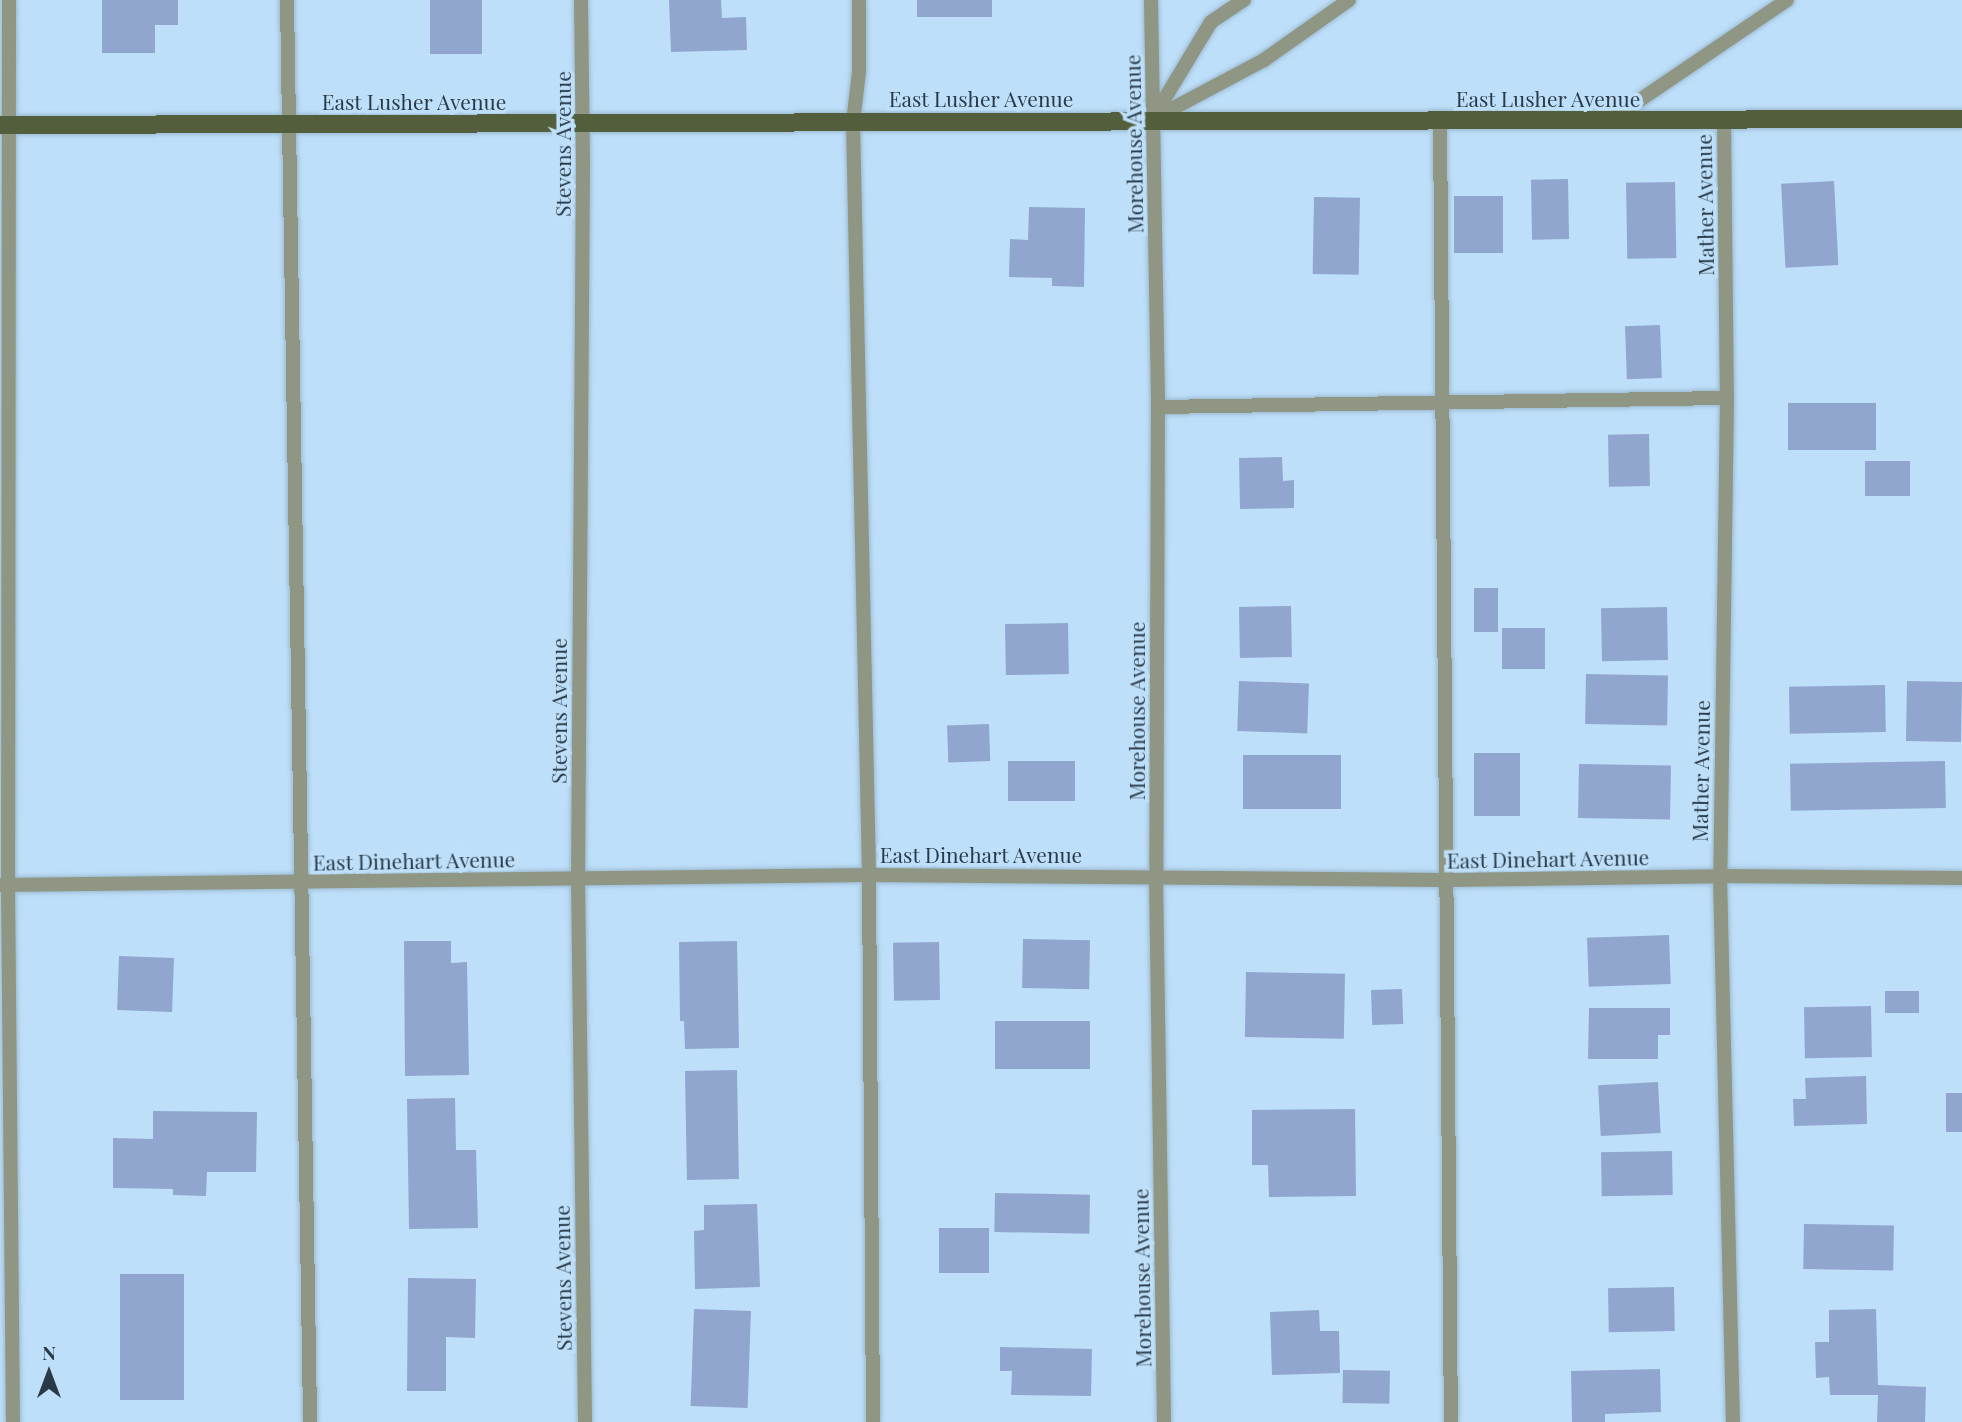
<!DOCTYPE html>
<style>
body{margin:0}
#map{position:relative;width:1962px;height:1422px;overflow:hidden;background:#bedff9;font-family:"Playfair Display",serif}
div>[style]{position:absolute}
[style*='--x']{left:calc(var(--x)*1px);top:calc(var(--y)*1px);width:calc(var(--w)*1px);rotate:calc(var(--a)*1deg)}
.building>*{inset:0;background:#90a6ce;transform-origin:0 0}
.roads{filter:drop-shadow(0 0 2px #9dbbd2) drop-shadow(0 0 2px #9dbbd2)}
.service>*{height:14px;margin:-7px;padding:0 7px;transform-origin:7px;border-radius:7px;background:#8f9683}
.minor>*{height:14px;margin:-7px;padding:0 7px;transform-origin:7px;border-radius:7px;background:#8f9683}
.primary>*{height:18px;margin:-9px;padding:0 9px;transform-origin:9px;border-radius:9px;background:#535e3c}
span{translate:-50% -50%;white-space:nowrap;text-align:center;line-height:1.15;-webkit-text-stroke:7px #bedff9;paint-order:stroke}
.street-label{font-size:21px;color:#293a47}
.north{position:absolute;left:14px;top:1338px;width:70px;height:70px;-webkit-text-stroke:5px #bedff9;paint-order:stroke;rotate:0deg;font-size:19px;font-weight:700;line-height:28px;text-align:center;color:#293a47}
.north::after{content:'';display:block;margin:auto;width:24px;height:32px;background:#293a47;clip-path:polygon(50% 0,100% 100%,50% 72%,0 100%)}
</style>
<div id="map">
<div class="building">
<i style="clip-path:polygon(102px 0,178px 0,178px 25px,155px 25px,155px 53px,102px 53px)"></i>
<i style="left:430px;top:0;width:52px;height:54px"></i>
<i style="clip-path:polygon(669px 0,721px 0,722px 18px,746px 17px,747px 50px,671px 52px)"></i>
<i style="left:917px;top:0;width:75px;height:17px"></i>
<i style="left:1568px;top:179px;width:60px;height:37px;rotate:89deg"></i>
<i style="left:1834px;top:181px;width:84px;height:53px;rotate:87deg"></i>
<i style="left:1675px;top:182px;width:76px;height:49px;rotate:89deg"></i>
<i style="left:1454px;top:196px;width:49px;height:57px"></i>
<i style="left:1314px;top:197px;width:46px;height:77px;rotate:1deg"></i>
<i style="clip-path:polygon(1029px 207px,1085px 208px,1084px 287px,1052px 286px,1052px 278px,1009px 277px,1010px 239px,1028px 240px)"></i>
<i style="left:1660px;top:325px;width:53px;height:35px;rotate:88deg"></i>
<i style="left:1788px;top:403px;width:88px;height:47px"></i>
<i style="left:1649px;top:434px;width:52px;height:41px;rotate:89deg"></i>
<i style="clip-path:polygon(1282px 457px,1283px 481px,1294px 480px,1294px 508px,1240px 509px,1239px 458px)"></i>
<i style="left:1910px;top:461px;width:35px;height:45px;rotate:90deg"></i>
<i style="left:1474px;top:588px;width:24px;height:44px"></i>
<i style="left:1291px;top:606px;width:51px;height:52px;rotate:89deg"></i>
<i style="left:1667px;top:607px;width:53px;height:66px;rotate:89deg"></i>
<i style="left:1068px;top:623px;width:51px;height:63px;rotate:89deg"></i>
<i style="left:1502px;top:628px;width:43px;height:41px"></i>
<i style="left:1586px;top:674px;width:82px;height:50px;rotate:1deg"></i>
<i style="left:1239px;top:681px;width:70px;height:50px;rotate:2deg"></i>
<i style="left:1907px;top:681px;width:55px;height:60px;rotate:1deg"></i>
<i style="left:1885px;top:685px;width:47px;height:96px;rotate:89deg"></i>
<i style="left:989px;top:724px;width:37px;height:42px;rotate:88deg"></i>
<i style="left:1474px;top:753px;width:46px;height:63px"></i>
<i style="left:1243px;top:755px;width:98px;height:54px"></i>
<i style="left:1008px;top:761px;width:67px;height:40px"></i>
<i style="left:1945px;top:761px;width:47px;height:155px;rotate:89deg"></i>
<i style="left:1579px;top:764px;width:92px;height:54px;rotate:1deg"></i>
<i style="left:1669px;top:935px;width:49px;height:82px;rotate:88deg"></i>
<i style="left:1023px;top:939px;width:67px;height:49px;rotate:1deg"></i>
<i style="clip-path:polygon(404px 941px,451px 941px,451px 963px,467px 962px,469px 1075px,405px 1076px)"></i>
<i style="clip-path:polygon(737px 941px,739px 1048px,685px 1049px,684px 1021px,680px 1021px,679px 942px)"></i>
<i style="left:939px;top:942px;width:58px;height:46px;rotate:89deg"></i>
<i style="left:119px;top:956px;width:55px;height:54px;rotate:2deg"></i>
<i style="left:1246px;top:972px;width:99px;height:65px;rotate:1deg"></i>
<i style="left:1402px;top:989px;width:35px;height:31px;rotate:88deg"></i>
<i style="left:1885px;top:991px;width:34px;height:22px"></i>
<i style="left:1871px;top:1006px;width:51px;height:67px;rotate:89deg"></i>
<i style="clip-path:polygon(1589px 1008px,1670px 1008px,1670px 1035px,1658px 1035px,1658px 1059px,1588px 1059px)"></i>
<i style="left:1090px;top:1021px;width:48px;height:95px;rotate:90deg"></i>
<i style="left:737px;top:1070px;width:109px;height:52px;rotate:89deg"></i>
<i style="clip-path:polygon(1866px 1076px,1867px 1124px,1794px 1126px,1793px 1099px,1806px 1099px,1805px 1078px)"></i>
<i style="left:1658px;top:1082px;width:51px;height:60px;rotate:87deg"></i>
<i style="left:1962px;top:1093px;width:39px;height:16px;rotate:90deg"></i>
<i style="clip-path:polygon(455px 1098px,456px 1150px,476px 1150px,478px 1228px,409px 1229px,407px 1099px)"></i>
<i style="clip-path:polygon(1355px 1109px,1356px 1196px,1269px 1197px,1268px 1165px,1252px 1165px,1252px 1110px)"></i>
<i style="clip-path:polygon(153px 1111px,257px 1112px,256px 1172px,207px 1172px,206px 1196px,173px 1195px,173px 1189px,113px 1188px,113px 1138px,153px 1139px)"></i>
<i style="left:1672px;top:1151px;width:44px;height:71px;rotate:89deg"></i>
<i style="left:995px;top:1193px;width:95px;height:39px;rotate:1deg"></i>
<i style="clip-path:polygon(757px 1204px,760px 1287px,695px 1289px,694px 1231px,704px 1230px,704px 1205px)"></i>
<i style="left:1804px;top:1224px;width:90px;height:45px;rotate:1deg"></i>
<i style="left:939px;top:1228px;width:50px;height:45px"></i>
<i style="left:184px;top:1274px;width:126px;height:64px;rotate:90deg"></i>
<i style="clip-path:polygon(408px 1278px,476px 1279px,475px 1338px,446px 1337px,446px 1391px,407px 1391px)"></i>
<i style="left:1674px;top:1287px;width:44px;height:66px;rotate:89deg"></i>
<i style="left:694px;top:1309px;width:57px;height:97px;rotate:2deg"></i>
<i style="clip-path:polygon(1876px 1309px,1878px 1385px,1926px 1387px,1925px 1422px,1877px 1422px,1878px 1395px,1830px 1395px,1829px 1377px,1816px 1378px,1815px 1342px,1829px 1342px,1829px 1310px)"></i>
<i style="clip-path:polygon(1319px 1310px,1320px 1331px,1339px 1331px,1340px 1373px,1272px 1375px,1270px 1312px)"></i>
<i style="clip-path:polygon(1000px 1347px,1092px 1349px,1091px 1396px,1011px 1395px,1012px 1371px,1000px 1371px)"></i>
<i style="clip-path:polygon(1660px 1369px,1661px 1412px,1605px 1414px,1605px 1422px,1572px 1422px,1571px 1371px)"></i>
<i style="left:1343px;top:1370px;width:47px;height:33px;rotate:1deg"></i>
</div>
<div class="roads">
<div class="service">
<i style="--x:287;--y:0;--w:1422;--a:89.07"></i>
<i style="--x:859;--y:0;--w:72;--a:90"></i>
<i style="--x:859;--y:72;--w:50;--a:96.8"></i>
<i style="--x:853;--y:122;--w:753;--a:88.78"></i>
<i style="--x:869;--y:875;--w:547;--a:89.58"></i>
<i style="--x:1440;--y:120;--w:1302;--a:89.52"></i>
<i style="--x:1609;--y:121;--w:215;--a:-34.2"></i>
<i style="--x:1158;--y:407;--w:569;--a:-0.91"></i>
</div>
<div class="minor">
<i style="--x:9;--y:0;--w:885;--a:90.06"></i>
<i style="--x:8;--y:885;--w:537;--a:89.47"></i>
<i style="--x:581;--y:0;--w:165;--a:89.3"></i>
<i style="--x:583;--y:165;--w:713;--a:90.4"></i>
<i style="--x:578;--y:878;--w:544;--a:89.26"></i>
<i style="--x:1151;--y:0;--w:396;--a:89"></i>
<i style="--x:1158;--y:396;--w:480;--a:90.2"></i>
<i style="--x:1156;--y:876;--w:546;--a:89.16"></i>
<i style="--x:1153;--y:118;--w:112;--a:-58.9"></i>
<i style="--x:1211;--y:22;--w:40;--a:-34"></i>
<i style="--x:1153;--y:119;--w:126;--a:-28"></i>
<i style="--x:1264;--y:60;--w:104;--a:-35.2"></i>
<i style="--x:1724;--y:121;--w:277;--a:89.4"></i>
<i style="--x:1727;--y:398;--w:478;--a:90.8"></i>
<i style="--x:1720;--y:876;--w:546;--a:88.64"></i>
<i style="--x:0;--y:885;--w:869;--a:-0.66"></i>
<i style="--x:869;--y:875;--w:577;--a:0.5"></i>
<i style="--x:1446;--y:880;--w:274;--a:-0.8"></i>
<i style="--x:1720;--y:876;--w:242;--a:0.5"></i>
</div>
<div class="primary">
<i style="--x:0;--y:125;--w:1962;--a:-0.18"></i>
</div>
</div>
<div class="street-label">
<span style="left:981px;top:98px">East Lusher Avenue</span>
<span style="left:1548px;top:98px">East Lusher Avenue</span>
<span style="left:414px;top:101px">East Lusher Avenue</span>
<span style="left:562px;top:144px;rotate:-90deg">Stevens Avenue</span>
<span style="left:1133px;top:144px;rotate:-91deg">Morehouse Avenue</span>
<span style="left:1704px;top:205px;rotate:-91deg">Mather Avenue</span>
<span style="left:558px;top:711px;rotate:-90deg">Stevens Avenue</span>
<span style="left:1136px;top:711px;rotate:-90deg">Morehouse Avenue</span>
<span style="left:1700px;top:771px;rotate:-89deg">Mather Avenue</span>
<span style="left:981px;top:854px">East Dinehart Avenue</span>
<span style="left:1548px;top:858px;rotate:-1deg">East Dinehart Avenue</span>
<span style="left:414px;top:860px;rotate:-1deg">East Dinehart Avenue</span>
<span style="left:562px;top:1278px;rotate:-91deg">Stevens Avenue</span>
<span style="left:1141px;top:1278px;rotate:-91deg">Morehouse Avenue</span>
</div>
<div class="north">N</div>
</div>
